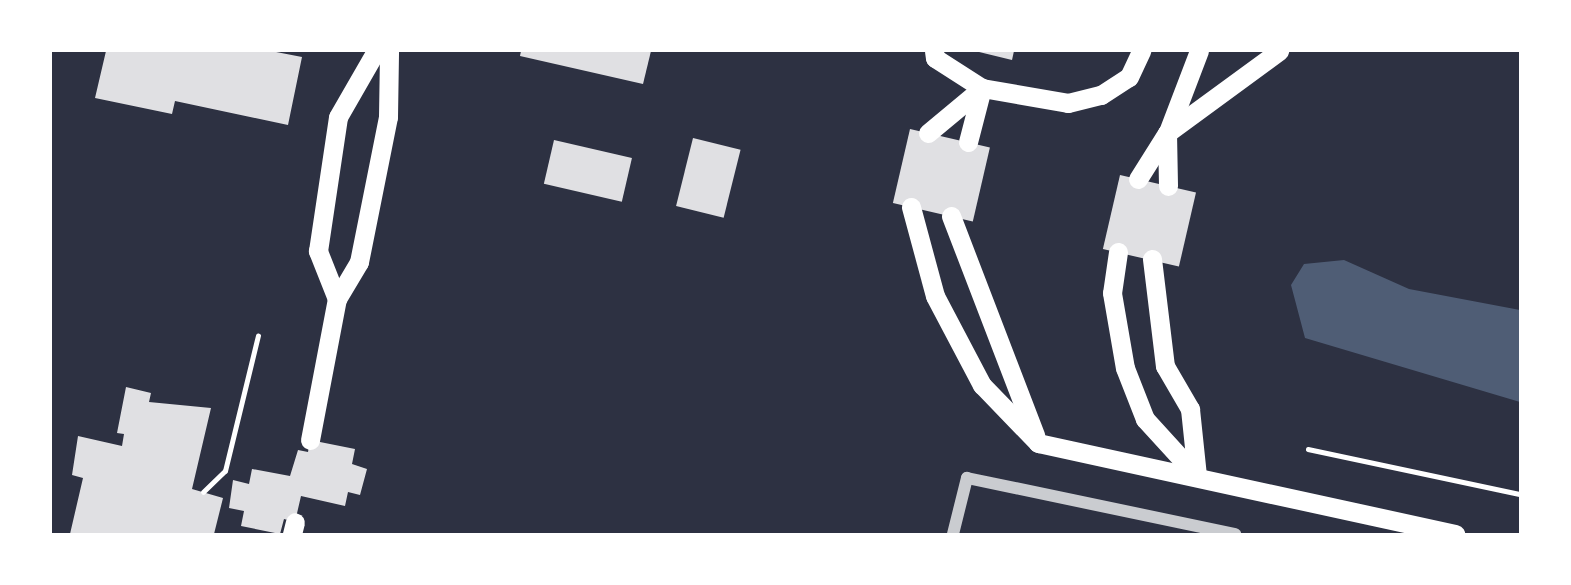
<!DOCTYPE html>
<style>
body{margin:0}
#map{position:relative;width:1571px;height:585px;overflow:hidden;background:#2d3142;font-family:"Space Grotesk",sans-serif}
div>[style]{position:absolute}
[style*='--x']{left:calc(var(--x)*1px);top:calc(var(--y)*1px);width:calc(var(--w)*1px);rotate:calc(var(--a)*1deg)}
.water>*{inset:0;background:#4f5d75}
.building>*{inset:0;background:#e0e0e3;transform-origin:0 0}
.path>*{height:4.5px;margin:-2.25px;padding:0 2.25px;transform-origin:2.25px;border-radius:2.25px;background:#fff}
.tertiary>*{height:12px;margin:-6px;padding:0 6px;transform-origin:6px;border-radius:6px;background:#caccd0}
.trunk>*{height:19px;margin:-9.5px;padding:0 9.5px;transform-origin:9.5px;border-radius:9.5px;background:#fff}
span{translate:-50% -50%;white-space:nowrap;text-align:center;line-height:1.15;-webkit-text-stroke:7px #fff;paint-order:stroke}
.frame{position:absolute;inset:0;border:52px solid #fff;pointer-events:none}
</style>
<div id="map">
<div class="water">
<i style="clip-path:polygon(1344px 260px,1409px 289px,1520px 310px,1520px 402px,1305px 338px,1291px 285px,1304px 264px)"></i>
</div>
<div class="building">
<i style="clip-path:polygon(106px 51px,271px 51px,302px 57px,288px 125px,175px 101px,172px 114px,95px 98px)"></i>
<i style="clip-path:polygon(521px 51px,651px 51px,643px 84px,520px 56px)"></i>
<i style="clip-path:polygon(975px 51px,1014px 51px,1012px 60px)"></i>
<i style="left:910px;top:129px;width:82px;height:76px;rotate:13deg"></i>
<i style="left:693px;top:138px;width:49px;height:70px;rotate:14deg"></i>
<i style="left:554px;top:140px;width:80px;height:45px;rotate:13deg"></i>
<i style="left:1120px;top:175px;width:78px;height:76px;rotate:13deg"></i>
<i style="clip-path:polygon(126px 387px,151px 393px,149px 402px,211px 408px,192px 489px,223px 498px,214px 534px,70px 534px,83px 478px,72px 475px,78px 436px,122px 446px,124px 434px,117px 433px)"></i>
<i style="clip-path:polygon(310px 440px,355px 449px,352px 464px,367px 469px,360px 495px,348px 492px,345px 506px,301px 496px,295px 522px,284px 519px,280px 534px,241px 526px,244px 511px,229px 508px,233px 480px,249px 484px,252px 469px,290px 476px,298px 450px,308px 452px)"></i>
</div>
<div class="path">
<i style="--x:1308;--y:449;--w:217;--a:12"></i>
<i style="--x:203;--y:492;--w:30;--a:-44"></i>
<i style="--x:225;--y:471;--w:139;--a:-76.3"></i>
</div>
<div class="tertiary">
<i style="--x:953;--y:534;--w:58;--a:-76"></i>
<i style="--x:967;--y:478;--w:274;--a:11.8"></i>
</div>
<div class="trunk">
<i style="--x:934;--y:51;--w:7;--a:82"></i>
<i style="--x:935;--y:58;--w:56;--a:32.6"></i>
<i style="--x:982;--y:88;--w:87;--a:9.9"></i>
<i style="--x:1068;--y:103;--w:34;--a:-14"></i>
<i style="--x:1101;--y:95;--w:33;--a:-33"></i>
<i style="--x:1129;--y:77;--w:29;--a:-65"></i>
<i style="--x:1168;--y:132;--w:87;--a:-69.1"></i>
<i style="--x:928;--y:133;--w:70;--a:-39.8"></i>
<i style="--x:1167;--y:133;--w:53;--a:88.9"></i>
<i style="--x:968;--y:142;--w:56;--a:-75.5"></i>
<i style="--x:1138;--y:179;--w:54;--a:-57.8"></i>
<i style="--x:1167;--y:133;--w:139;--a:-36.2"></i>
<i style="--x:911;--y:207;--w:92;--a:74.9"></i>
<i style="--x:935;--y:296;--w:101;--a:62.2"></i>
<i style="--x:982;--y:385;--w:81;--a:46"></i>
<i style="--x:1038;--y:443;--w:427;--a:12.3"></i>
<i style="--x:951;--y:216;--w:235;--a:69"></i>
<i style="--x:1118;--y:252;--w:41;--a:98.3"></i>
<i style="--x:1112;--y:293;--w:76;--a:80.2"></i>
<i style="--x:1125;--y:368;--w:55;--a:68.6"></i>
<i style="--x:1145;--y:419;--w:77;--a:47.6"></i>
<i style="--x:1152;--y:259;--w:108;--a:83.1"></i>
<i style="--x:1165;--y:366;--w:50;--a:59.8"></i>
<i style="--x:1190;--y:409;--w:67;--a:84"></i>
<i style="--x:337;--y:299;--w:52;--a:-111.6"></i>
<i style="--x:318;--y:251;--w:135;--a:-81.5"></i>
<i style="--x:338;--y:117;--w:76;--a:-60.1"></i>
<i style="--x:310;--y:440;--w:144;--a:-79.2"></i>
<i style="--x:337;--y:299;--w:43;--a:-59.3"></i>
<i style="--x:359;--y:262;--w:148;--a:-78.7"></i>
<i style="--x:388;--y:117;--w:66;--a:-89.1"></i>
<i style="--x:292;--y:534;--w:12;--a:-76"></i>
</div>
<div class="frame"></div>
</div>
